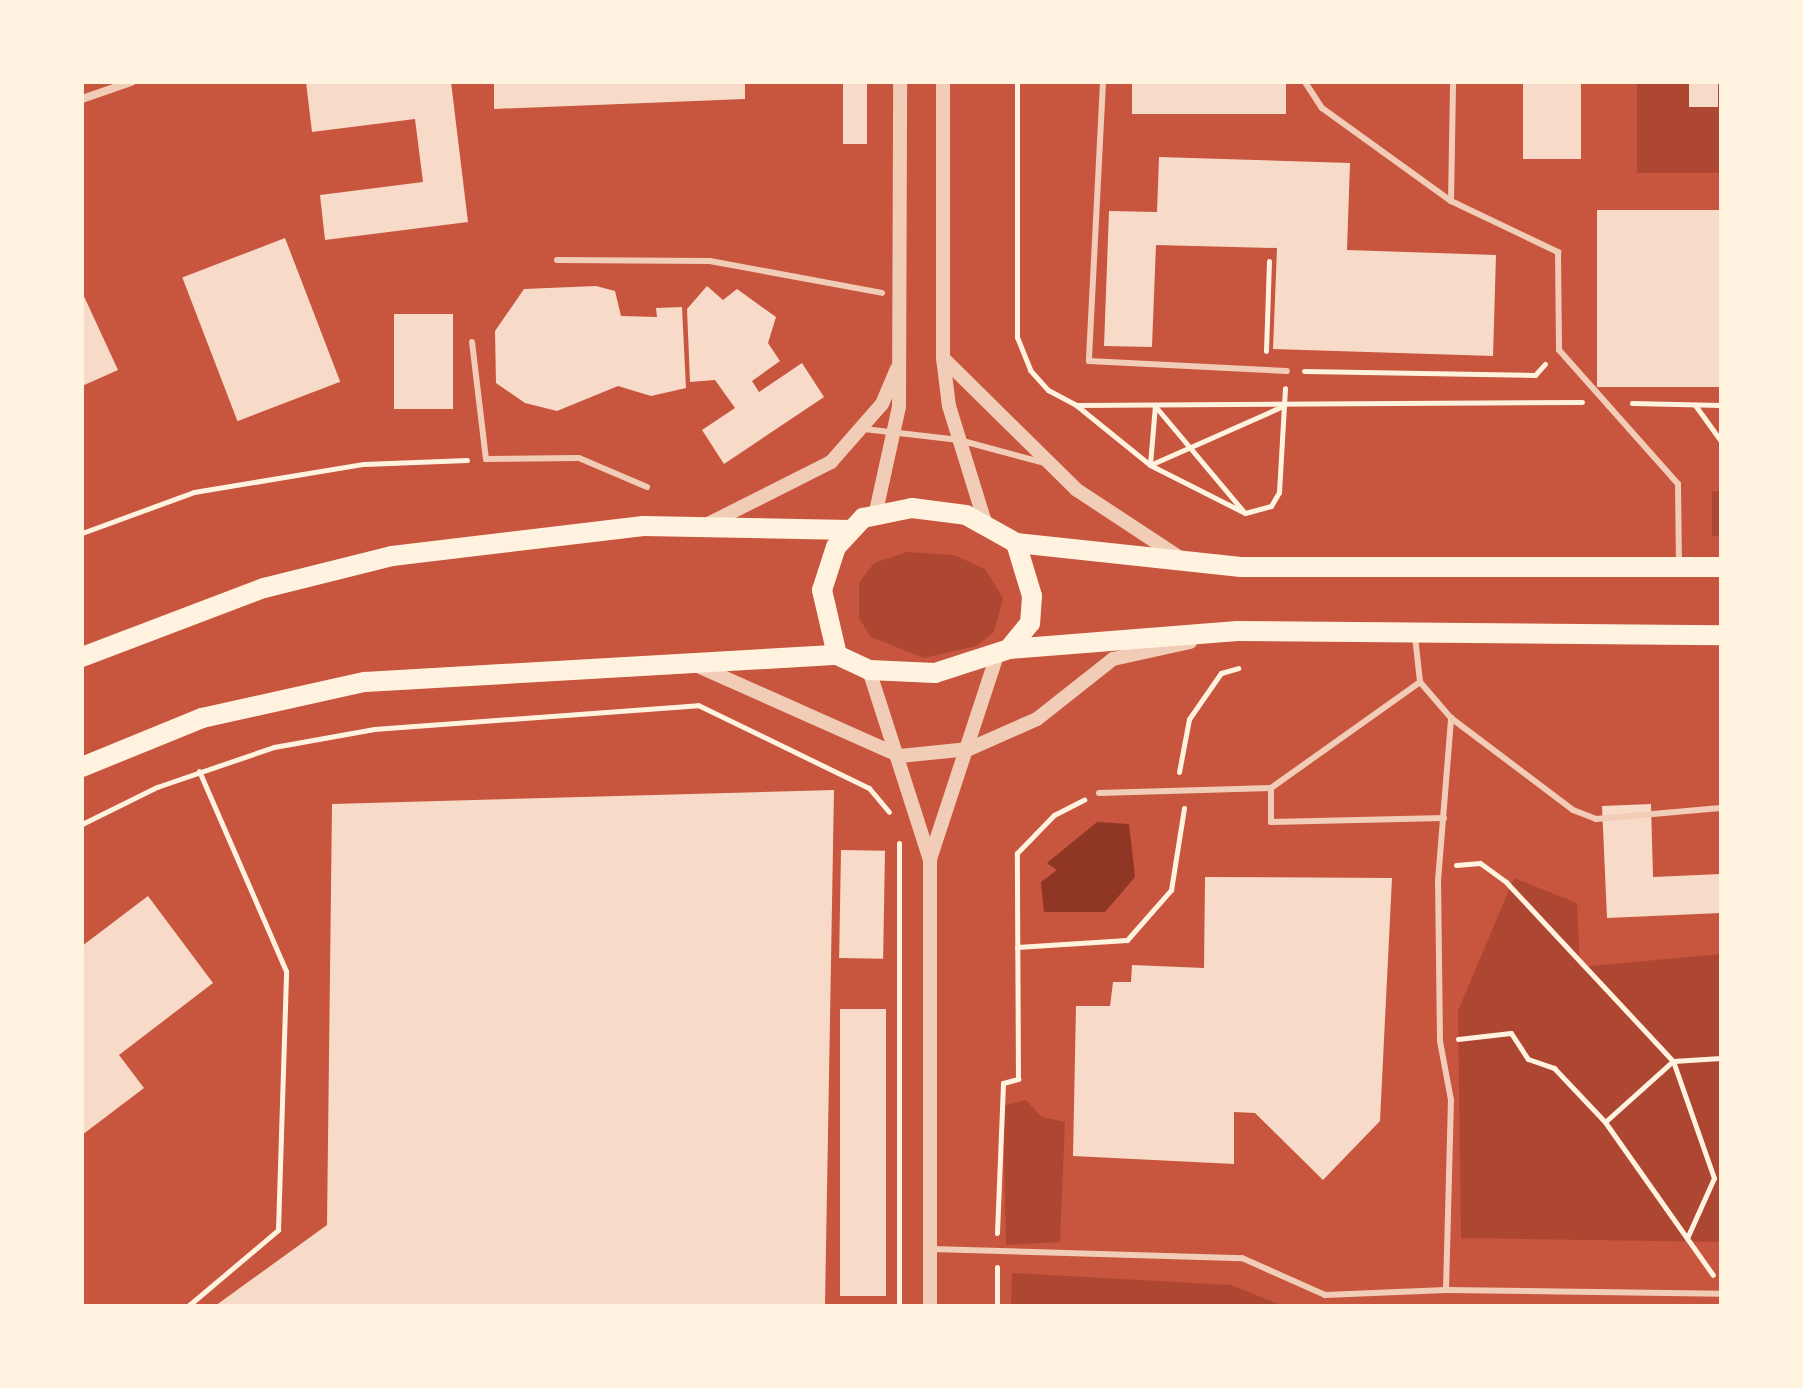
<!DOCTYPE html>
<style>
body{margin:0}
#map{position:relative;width:1803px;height:1388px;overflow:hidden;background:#c8553d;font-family:"DM Sans",sans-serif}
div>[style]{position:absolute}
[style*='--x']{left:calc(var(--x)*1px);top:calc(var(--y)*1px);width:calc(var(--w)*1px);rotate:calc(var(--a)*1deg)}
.green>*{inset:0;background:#ae4732;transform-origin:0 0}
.water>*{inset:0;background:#8f3625}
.building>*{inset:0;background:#f7dbc8;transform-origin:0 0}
.path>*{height:5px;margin:-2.5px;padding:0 2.5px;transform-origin:2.5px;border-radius:2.5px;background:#fff3e0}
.service>*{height:6px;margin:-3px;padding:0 3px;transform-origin:3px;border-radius:3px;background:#f1ccb7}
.minor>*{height:8px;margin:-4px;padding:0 4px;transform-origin:4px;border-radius:4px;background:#f1ccb7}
.tertiary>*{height:14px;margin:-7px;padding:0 7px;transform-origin:7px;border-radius:7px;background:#f1ccb7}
.primary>*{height:20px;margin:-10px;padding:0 10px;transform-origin:10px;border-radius:10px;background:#fff3e0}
span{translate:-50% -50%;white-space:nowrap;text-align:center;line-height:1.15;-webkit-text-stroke:8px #fff3e0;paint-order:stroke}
.frame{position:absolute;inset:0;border:84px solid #fff3e0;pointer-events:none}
</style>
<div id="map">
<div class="green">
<i style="left:1637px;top:82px;width:84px;height:91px"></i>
<i style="left:1712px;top:491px;width:9px;height:45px"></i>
<i style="clip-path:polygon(907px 552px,954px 555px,985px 569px,1003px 598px,994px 632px,976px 646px,924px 658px,871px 637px,859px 618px,859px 583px,874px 563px)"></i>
<i style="clip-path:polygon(1514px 878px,1577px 903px,1580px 967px,1721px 954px,1721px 1242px,1461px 1238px,1458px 1011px)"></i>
<i style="clip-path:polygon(1026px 1100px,1042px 1117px,1065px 1122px,1060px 1242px,1006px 1245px,1003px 1106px)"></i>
<i style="clip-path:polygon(1012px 1273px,1231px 1285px,1284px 1306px,1011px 1306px)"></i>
</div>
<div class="water">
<i style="clip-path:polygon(1097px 822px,1129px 824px,1135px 877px,1105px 912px,1044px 912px,1041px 882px,1057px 870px,1047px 863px)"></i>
</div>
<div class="building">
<i style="clip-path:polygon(306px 82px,451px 82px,468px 222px,325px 240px,320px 195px,423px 182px,415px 119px,312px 132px)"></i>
<i style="clip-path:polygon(494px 82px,745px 82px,745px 99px,494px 109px)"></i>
<i style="left:843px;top:82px;width:24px;height:62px"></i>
<i style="left:1132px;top:82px;width:154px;height:32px"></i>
<i style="left:1523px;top:82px;width:58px;height:77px"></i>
<i style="left:1689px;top:82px;width:29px;height:25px"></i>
<i style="clip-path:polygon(1159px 157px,1350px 163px,1347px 250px,1496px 255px,1493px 356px,1273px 349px,1277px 248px,1156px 245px,1152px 347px,1104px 346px,1109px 211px,1157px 212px)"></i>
<i style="left:1597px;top:210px;width:124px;height:177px"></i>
<i style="left:285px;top:238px;width:154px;height:110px;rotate:69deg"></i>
<i style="clip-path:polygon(596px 286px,615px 291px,621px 316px,657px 317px,656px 308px,682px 307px,686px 388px,651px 396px,618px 386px,557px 411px,525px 403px,496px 383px,495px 331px,524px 289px)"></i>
<i style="clip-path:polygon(707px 286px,723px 300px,737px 289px,776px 317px,768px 343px,780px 361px,752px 381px,759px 392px,802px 363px,824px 397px,724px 464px,702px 430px,735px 408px,715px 380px,690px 382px,687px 309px)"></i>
<i style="clip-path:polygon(82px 292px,118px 370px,82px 386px)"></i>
<i style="left:394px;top:314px;width:59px;height:95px"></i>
<i style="clip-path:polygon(834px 790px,825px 1306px,215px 1306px,327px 1225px,332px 804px)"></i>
<i style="clip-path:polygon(1651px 804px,1653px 877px,1721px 874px,1721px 913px,1607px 918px,1602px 806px)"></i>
<i style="left:841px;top:850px;width:44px;height:108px;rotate:1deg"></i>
<i style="clip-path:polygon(1205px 877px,1392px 878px,1380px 1121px,1323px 1180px,1255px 1113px,1234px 1112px,1234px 1164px,1073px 1156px,1076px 1006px,1110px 1006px,1113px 982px,1131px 982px,1132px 965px,1204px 968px)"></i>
<i style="clip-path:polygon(148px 896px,213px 983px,119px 1055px,144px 1088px,82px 1135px,82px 946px)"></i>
<i style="left:840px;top:1009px;width:46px;height:287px"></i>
</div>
<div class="path">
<i style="--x:1017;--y:82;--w:255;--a:90"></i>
<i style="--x:1017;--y:337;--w:35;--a:68"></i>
<i style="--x:1030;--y:370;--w:27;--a:48"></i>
<i style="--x:1048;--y:390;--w:32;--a:28"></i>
<i style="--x:1076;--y:405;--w:506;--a:-0.34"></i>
<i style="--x:1266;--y:351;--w:90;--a:-88.1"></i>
<i style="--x:1304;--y:371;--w:231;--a:1"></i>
<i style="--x:1535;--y:375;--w:15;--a:-48"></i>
<i style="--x:1632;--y:403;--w:89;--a:1.3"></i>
<i style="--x:1076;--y:405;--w:95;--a:39"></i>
<i style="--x:1150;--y:465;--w:143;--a:-23.9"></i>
<i style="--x:1155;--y:405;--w:60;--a:94.8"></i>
<i style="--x:1150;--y:465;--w:106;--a:26.8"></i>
<i style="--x:1245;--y:513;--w:27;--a:-15"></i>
<i style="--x:1271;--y:506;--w:16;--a:-60"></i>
<i style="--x:1279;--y:492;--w:104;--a:-86.7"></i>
<i style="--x:1695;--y:405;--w:44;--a:54.2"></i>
<i style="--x:1155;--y:406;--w:138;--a:50"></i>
<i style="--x:82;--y:533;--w:119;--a:-20.1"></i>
<i style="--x:194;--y:492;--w:172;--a:-9.4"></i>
<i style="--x:364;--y:464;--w:103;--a:-2.2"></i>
<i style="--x:1179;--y:772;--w:54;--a:-79.3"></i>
<i style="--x:1189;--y:719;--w:56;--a:-55.2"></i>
<i style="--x:1221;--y:673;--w:18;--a:-16"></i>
<i style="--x:82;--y:824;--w:84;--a:-26.3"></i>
<i style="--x:157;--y:787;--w:124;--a:-18.9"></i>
<i style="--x:274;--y:747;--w:102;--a:-10.2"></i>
<i style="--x:374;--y:729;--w:325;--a:-4.2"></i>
<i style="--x:698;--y:705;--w:190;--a:25.9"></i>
<i style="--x:869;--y:788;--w:31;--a:50"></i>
<i style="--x:899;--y:843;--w:463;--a:90"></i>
<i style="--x:1456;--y:865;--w:24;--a:-5"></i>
<i style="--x:1480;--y:863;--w:32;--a:36"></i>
<i style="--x:1506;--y:882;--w:245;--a:47"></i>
<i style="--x:1673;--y:1061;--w:124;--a:70.7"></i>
<i style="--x:1714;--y:1178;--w:66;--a:114.2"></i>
<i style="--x:1017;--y:947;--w:110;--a:-3.6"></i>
<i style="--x:1127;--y:940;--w:67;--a:-48.7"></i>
<i style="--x:1171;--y:890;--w:83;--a:-81"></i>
<i style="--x:1458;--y:1039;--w:53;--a:-6.5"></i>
<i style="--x:1511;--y:1033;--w:31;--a:57"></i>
<i style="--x:1528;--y:1059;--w:28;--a:19"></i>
<i style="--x:1554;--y:1068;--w:74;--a:46.6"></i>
<i style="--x:1605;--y:1122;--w:187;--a:54.8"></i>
<i style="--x:1605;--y:1122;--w:91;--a:-41.9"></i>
<i style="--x:1673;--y:1061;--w:48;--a:-3.6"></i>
<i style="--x:997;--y:1233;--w:150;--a:-87.7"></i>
<i style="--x:1003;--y:1083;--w:16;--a:-15"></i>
<i style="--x:1018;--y:1079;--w:226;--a:-90.3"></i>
<i style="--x:1017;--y:853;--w:53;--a:-45.8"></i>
<i style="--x:1054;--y:815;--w:34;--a:-27"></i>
<i style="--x:997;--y:1267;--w:39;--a:90"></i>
<i style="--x:188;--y:1306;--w:118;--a:-40.2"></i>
<i style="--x:278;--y:1230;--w:259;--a:-88.2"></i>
<i style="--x:286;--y:971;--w:218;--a:-113.5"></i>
</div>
<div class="service">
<i style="--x:1103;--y:82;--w:279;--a:92.9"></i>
<i style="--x:1089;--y:361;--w:198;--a:2.9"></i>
<i style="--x:1305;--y:82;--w:31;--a:57"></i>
<i style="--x:1322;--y:108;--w:159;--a:35.8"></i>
<i style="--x:1451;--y:201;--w:119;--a:25.5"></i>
<i style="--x:1558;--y:252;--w:98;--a:89.4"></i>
<i style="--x:1559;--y:350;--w:179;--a:48.4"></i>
<i style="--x:1678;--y:484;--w:78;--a:89.3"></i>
<i style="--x:1451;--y:201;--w:119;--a:-89"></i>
<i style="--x:557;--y:260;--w:153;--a:0.4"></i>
<i style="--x:710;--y:261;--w:175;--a:10.5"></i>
<i style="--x:472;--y:342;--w:118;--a:83.2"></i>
<i style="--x:486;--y:459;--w:93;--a:-0.6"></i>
<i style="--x:579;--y:458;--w:74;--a:23.1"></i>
<i style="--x:864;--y:429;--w:96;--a:6.6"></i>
<i style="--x:959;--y:440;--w:89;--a:15"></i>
<i style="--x:1415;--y:636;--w:46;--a:83.8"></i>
<i style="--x:1420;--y:682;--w:48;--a:49.3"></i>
<i style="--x:1451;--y:718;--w:153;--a:37"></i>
<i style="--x:1573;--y:810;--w:25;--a:21"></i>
<i style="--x:1596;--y:819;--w:125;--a:-5"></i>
<i style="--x:1271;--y:788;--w:183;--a:-35.4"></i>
<i style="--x:1099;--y:793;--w:172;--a:-1.7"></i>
<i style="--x:1271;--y:788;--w:34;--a:90"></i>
<i style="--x:1271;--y:822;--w:173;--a:-1.3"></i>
<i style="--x:931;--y:1249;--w:311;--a:1.7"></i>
<i style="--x:1242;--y:1258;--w:91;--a:24"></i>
<i style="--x:1325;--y:1295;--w:121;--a:-2.4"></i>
<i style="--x:1446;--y:1290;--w:190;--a:-88.5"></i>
<i style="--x:1451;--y:1100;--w:60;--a:-100.6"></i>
<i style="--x:1440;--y:1041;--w:160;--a:-90.7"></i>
<i style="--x:1438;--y:881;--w:164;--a:-85.4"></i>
<i style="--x:1446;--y:1290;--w:275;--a:0.8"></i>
</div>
<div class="minor">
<i style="--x:82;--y:99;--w:52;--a:-19.1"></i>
</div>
<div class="tertiary">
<i style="--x:943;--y:82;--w:276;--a:90"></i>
<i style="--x:943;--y:358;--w:48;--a:82.9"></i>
<i style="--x:949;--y:406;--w:121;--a:72.8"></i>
<i style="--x:943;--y:358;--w:188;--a:44.6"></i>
<i style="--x:1077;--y:490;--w:123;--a:33.4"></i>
<i style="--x:875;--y:516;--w:112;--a:-77.6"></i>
<i style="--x:899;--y:407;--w:325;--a:-89.8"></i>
<i style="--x:706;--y:525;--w:140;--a:-26.7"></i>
<i style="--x:831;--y:462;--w:77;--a:-48.7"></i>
<i style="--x:882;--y:404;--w:38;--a:-67"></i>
<i style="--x:698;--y:666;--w:221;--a:24"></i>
<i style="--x:900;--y:756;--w:69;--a:-5.8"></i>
<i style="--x:969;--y:749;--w:74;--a:-23.8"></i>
<i style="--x:1037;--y:719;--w:97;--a:-38.3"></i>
<i style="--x:1113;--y:659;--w:79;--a:-12.4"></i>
<i style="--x:869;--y:670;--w:200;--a:72.2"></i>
<i style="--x:930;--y:860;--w:446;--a:90"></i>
<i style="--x:930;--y:859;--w:215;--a:-71.8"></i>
</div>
<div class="primary">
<i style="--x:1016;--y:543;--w:226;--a:6.1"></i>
<i style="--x:1241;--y:567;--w:480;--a:0"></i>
<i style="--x:837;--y:655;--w:67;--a:-103"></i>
<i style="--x:822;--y:590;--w:45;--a:-72"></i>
<i style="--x:836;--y:547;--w:40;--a:-47"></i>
<i style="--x:863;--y:518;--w:50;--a:-11.5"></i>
<i style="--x:912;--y:508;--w:54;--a:7.4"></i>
<i style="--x:966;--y:515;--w:57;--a:29.2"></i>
<i style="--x:1016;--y:543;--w:55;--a:73.2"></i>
<i style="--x:1032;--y:596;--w:27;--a:94"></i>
<i style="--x:1030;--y:623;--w:33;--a:129"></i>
<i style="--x:82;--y:657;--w:195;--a:-20.8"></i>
<i style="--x:264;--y:588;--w:132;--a:-14"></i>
<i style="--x:392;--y:556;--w:253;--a:-6.8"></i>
<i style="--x:643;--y:526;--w:207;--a:1.1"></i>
<i style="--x:82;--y:767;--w:130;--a:-22.2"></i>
<i style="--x:202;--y:718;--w:167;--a:-12.5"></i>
<i style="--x:365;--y:682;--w:473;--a:-3.3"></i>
<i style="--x:837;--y:655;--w:35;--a:25"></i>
<i style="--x:869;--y:670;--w:66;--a:2.6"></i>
<i style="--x:935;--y:673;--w:78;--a:-18"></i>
<i style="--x:1009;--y:649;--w:229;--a:-4.5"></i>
<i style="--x:1237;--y:631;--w:484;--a:0.5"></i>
</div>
<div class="frame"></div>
</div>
